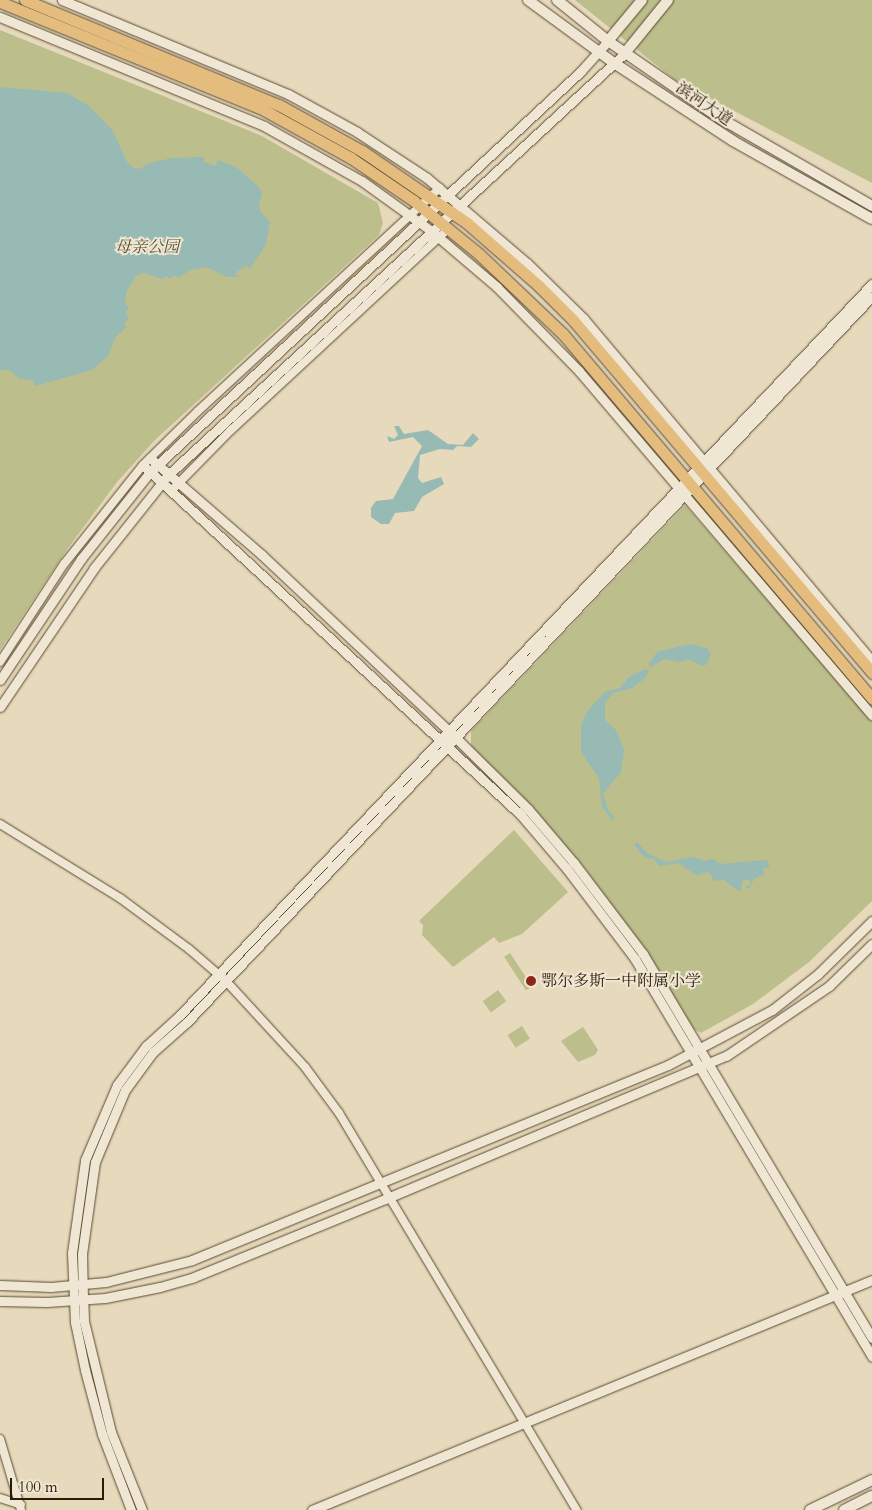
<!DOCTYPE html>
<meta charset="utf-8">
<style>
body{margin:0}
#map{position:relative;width:872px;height:1510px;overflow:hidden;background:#e7d9bb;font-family:Cardo,"Noto Serif SC",serif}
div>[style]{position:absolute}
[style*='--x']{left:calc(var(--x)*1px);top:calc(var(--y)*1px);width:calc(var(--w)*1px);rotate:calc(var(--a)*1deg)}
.green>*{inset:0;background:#bcbe8c;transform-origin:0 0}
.water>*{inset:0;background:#97bab4}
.roads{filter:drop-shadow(0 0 1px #5a4a33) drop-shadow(0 0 1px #5a4a33)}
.minor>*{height:8px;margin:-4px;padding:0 4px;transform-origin:4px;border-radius:4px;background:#efe6d3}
.tertiary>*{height:9px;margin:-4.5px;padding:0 4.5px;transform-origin:4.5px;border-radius:4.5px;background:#efe6d3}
.secondary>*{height:10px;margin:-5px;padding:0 5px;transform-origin:5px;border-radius:5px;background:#efe6d3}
.primary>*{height:11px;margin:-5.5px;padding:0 5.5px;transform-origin:5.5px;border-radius:5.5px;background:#e4bc7e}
.dots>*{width:14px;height:14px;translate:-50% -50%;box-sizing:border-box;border:2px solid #efe6d3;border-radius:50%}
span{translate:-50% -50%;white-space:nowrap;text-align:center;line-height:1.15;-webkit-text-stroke:4px #efe6d3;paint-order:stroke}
.street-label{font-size:16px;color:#2b1b06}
.park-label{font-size:16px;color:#564c2e;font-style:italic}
.poi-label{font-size:16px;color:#2b1b06}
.left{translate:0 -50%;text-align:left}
.scale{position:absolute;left:10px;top:1478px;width:94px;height:22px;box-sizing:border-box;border:2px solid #2b1b06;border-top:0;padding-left:6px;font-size:15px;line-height:18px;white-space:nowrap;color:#2b1b06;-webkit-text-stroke:4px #efe6d3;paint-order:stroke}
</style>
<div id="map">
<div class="green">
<i style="clip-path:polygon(575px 0,872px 0,872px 183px,675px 80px)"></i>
<i style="clip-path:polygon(0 30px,262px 136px,378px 203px,383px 223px,379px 235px,154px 441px,118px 481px,68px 548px,0 650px)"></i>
<i style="clip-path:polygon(685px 505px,872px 721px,872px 901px,809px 962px,753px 1004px,701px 1033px,693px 1029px,638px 940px,580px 862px,471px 746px,471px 731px)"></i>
<i style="clip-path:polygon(514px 830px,568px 892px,522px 934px,499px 943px,494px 937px,453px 967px,422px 935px,423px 925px,419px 921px)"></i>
<i style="left:510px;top:953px;width:40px;height:7px;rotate:57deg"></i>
<i style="left:498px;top:990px;width:14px;height:19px;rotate:54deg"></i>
<i style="left:522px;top:1026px;width:15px;height:17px;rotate:58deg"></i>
<i style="clip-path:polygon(583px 1027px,598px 1050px,595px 1055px,578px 1062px,561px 1041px)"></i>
</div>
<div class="water">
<i style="clip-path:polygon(0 87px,67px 93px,89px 106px,113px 131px,127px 162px,134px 168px,140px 169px,149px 163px,173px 158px,204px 157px,204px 162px,216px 166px,218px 160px,236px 167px,258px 186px,262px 194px,259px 203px,260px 211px,270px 222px,266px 244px,258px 257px,249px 269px,247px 265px,235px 273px,238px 277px,227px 277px,206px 267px,190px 270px,178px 278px,174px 275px,170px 279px,166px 276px,162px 279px,144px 273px,137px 275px,126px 292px,125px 302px,129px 308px,125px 313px,129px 318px,124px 324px,126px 327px,115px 338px,108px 356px,92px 370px,35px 386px,33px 380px,20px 379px,9px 370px,0 370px)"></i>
<i style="clip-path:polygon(394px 426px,399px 426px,404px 434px,428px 430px,448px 444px,463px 445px,473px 433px,479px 439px,471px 447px,457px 446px,453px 450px,440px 449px,420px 455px,418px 478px,422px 483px,441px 477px,444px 484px,422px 497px,414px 511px,395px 513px,389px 524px,381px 524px,371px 517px,371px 508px,376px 501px,393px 499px,422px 446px,413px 437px,389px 442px,387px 436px,394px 439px,398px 435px)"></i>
<i style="clip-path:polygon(690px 644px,707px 648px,711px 654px,707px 664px,703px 666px,688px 659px,680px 662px,664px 659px,651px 667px,648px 665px,657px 652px)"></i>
<i style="clip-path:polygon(645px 669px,649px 671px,644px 679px,632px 688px,613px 693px,605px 703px,605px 720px,616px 730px,624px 750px,621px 772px,603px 794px,608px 810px,615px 818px,613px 821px,602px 807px,599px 778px,581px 752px,581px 725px,588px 710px,605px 692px,620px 688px,629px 677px)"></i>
<i style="clip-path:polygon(637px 842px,647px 853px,665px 862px,694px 857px,704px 861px,713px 859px,721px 864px,768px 860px,769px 868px,763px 868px,764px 874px,754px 879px,749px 889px,745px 887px,751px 884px,750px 880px,743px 880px,741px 890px,738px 891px,724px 880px,714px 881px,709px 872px,696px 875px,678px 863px,659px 866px,654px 859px,645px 858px,634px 845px)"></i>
</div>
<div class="roads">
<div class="minor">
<i style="--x:171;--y:491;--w:86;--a:-45.5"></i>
<i style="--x:231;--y:430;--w:296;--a:-42.8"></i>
<i style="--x:0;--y:662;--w:117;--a:-56.9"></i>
<i style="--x:64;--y:564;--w:127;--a:-51.4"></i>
<i style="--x:143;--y:465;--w:77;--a:-44.5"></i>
<i style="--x:198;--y:411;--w:329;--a:-42.7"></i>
<i style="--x:0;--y:824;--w:141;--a:31.7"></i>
<i style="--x:120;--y:898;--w:86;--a:36.5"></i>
<i style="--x:189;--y:949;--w:49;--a:40.9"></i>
<i style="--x:226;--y:981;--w:117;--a:47.4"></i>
<i style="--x:305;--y:1067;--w:57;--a:53.5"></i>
<i style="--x:339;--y:1113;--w:463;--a:59.1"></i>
<i style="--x:0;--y:1439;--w:74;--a:73.5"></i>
<i style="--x:0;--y:1498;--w:22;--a:18"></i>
</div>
<div class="tertiary">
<i style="--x:62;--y:0;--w:245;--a:22.6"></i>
<i style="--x:288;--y:94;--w:79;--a:28.8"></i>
<i style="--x:357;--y:132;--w:84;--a:33.3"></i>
<i style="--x:427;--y:178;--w:131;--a:40.4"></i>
<i style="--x:527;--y:263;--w:80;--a:44.5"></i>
<i style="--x:584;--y:319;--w:447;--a:49.9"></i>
<i style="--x:0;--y:17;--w:286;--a:22.4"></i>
<i style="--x:264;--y:126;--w:112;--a:29.3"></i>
<i style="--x:362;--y:181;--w:84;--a:35.8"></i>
<i style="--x:430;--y:230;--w:88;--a:40.4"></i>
<i style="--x:497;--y:287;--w:117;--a:45.7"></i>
<i style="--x:579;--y:371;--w:452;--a:49.6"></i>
<i style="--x:150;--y:458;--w:148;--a:40.9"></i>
<i style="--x:262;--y:555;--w:257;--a:43.3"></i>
<i style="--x:449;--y:731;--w:111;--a:44.6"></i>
<i style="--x:528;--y:809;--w:71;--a:49.6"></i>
<i style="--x:574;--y:863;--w:114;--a:52.8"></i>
<i style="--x:643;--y:954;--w:447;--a:59.2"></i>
<i style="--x:143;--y:465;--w:515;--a:42.8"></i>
<i style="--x:521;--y:815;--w:71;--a:49.6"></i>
<i style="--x:567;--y:869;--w:113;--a:52.9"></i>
<i style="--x:635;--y:959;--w:463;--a:59.2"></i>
<i style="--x:0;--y:680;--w:146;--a:-56.2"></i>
<i style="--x:81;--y:559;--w:111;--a:-51.6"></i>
<i style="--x:150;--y:472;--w:589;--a:-42.93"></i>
<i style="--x:581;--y:71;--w:40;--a:-48"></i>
<i style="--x:0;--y:707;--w:168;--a:-55.9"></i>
<i style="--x:94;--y:568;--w:119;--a:-51.5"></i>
<i style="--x:168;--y:475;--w:622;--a:-42.72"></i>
<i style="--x:0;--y:1285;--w:51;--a:2.2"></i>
<i style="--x:51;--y:1287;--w:55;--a:-5.2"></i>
<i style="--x:106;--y:1282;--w:89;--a:-14.3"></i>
<i style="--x:192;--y:1260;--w:514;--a:-22.28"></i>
<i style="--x:668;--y:1065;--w:118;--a:-27.9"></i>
<i style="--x:772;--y:1010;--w:58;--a:-38"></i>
<i style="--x:818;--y:974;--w:76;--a:-44.5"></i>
<i style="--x:0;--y:1301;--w:47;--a:1.2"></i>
<i style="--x:47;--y:1302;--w:58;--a:-3.9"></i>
<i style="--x:105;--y:1298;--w:56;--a:-11.3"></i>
<i style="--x:160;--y:1287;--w:35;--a:-16"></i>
<i style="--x:194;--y:1277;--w:206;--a:-22.2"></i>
<i style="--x:385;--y:1199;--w:370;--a:-22.8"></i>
<i style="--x:726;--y:1056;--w:125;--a:-34.2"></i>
<i style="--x:829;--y:986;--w:60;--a:-44.3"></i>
<i style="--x:131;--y:1510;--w:81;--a:-110.9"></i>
<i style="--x:102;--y:1434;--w:66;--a:-104.9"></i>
<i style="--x:85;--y:1370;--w:49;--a:-101.8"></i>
<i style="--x:75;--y:1322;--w:69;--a:-92.5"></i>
<i style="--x:72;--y:1253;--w:94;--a:-82"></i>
<i style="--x:85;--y:1160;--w:82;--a:-66.9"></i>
<i style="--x:117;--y:1085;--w:49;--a:-53.4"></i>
<i style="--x:146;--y:1046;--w:46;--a:-42.4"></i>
<i style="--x:180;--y:1015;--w:1007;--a:-46.57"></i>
<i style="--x:142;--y:1510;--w:84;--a:-111.7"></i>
<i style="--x:111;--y:1432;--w:114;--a:-103.7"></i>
<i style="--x:84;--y:1321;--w:23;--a:-92"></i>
<i style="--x:83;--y:1298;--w:44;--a:-91.3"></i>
<i style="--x:82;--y:1254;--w:93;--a:-82"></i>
<i style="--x:95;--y:1162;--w:78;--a:-67.4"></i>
<i style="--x:125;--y:1090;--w:47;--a:-53.6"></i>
<i style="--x:153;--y:1052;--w:45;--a:-41.4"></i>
<i style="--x:187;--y:1022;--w:998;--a:-46.66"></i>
<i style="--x:312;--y:1510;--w:605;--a:-22.33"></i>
</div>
<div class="secondary">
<i style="--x:528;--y:0;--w:107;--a:36.2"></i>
<i style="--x:614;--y:63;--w:142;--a:33.2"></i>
<i style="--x:733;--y:141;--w:159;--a:29.3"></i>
<i style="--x:557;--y:0;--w:65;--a:38.8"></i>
<i style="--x:608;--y:41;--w:134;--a:34.6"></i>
<i style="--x:718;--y:117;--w:178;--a:30"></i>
<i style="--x:608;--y:41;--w:53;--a:-50.3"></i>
<i style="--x:625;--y:53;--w:68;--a:-50.9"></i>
<i style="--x:810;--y:1510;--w:69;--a:-25.8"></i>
<i style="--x:844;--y:1510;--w:31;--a:-27"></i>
</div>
<div class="primary">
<i style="--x:25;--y:0;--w:275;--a:22.5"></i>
<i style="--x:279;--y:105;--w:95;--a:29"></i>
<i style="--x:362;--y:151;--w:127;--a:34.4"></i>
<i style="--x:467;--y:223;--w:96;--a:41.2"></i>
<i style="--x:539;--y:286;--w:48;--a:45"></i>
<i style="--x:573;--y:320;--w:463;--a:49.7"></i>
<i style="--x:0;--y:2;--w:285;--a:22.2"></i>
<i style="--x:264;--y:110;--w:99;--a:28.9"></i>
<i style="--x:351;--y:158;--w:76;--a:34.3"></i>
<i style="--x:414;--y:201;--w:84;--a:39.2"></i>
<i style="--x:479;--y:254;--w:116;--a:43.6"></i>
<i style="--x:563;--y:334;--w:478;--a:49.7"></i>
</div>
</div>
<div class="dots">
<i style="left:531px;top:981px;background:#8f2418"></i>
</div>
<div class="street-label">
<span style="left:704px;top:104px;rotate:34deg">滨河大道</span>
</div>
<div class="park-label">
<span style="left:147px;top:247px">母亲公园</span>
</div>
<div class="poi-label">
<span class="left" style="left:541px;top:981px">鄂尔多斯一中附属小学</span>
</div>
<div class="scale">100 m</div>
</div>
